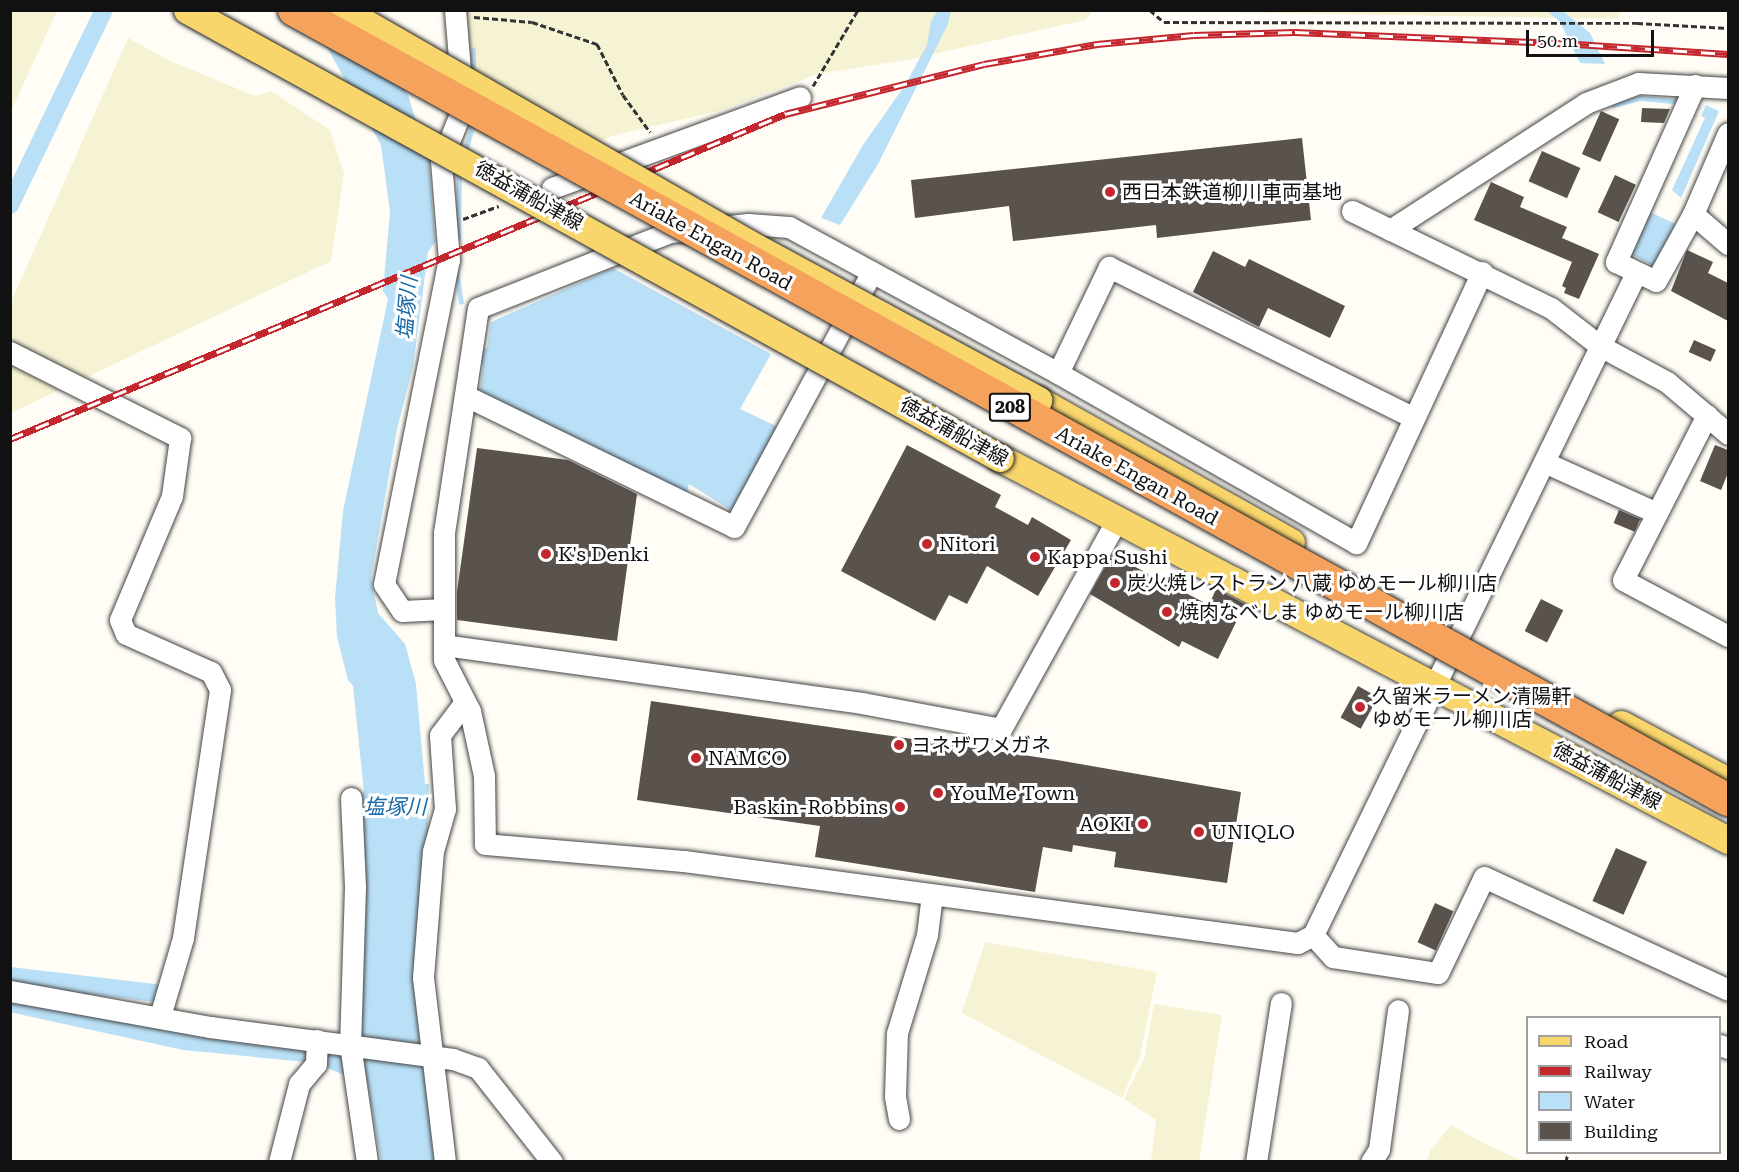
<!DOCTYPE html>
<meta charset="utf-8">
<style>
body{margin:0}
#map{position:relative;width:1739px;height:1172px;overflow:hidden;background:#fffdf5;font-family:"Roboto Serif","Noto Sans JP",serif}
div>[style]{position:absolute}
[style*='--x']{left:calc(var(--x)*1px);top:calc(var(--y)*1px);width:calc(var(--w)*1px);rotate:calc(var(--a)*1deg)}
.farmland>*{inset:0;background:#f6f3d4}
.water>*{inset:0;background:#b9e0f7}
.stream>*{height:5px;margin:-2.5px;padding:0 2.5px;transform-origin:2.5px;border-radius:2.5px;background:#b9e0f7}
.canal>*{height:18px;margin:-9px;padding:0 9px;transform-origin:9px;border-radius:9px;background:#b9e0f7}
.building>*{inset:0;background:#5a524d;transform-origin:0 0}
.path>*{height:3px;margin-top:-1.5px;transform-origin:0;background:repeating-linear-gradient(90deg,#333 0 6px,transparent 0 9px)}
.roads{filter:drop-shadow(0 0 2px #444) drop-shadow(0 0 2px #444)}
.minor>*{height:21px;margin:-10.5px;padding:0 10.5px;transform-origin:10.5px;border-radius:10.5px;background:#fff}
.major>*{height:27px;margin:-13.5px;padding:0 13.5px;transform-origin:13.5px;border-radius:13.5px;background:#f9d66b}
.rail>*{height:7px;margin-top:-3.5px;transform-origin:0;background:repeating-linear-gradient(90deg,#fff 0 14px,#c4262e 0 28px);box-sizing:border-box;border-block:2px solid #c4262e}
.bridges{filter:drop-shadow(0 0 2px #222) drop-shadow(0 0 2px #222)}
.major-bridge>*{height:27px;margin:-13.5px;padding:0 13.5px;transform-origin:13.5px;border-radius:13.5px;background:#f9d66b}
.highway-bridge>*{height:32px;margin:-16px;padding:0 16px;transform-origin:16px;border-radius:16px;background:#f5a25d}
.dots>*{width:16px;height:16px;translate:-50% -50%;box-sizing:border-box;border:3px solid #fff;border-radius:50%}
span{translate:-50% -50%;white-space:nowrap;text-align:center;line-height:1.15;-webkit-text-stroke:6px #fff;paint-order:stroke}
.shield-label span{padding:2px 4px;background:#fff;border:2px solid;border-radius:4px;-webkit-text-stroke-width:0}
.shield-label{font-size:18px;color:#111;font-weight:700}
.poi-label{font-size:20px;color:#111}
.left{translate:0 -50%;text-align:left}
.right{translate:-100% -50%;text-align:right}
.street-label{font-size:20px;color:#111}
.water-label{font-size:21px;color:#1768a6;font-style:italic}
.frame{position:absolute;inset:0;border:12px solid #111;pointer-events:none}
.legend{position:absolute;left:1526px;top:1016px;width:195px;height:138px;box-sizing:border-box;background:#fff;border:2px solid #a0a0a0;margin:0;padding:8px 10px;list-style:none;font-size:18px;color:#111}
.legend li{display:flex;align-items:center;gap:12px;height:30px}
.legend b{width:30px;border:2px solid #a0a0a0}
.scale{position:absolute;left:1526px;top:30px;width:128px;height:27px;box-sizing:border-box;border:3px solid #111;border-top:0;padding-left:8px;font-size:18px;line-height:21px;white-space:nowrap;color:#111;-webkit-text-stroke:4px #fff;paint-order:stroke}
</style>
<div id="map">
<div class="farmland">
<i style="clip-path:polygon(11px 10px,57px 11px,11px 111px,10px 11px)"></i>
<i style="clip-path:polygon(462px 11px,1093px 11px,1085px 20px,912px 59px,818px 74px,719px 111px,611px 136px,553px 167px,472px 131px)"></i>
<i style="clip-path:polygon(1165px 11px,1622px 11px,1617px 19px)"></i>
<i style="clip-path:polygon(128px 38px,170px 61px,255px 96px,271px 91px,330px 130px,344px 173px,331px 261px,11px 413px,11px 302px)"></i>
<i style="clip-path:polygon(985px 942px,1157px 972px,1140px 1056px,1122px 1098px,962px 1013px)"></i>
<i style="clip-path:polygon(1154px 1004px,1222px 1015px,1199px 1161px,1151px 1161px,1156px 1120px,1124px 1099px,1144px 1059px)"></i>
<i style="clip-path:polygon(1451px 1125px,1483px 1143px,1523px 1161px,1427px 1161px,1430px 1151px)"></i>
</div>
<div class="water">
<i style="clip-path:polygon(938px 10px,951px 11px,948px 24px,878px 164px,840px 225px,821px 218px,863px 145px,905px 85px,927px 45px,931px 21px)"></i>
<i style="clip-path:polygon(307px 11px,354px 11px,408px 95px,429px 162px,435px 242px,428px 252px,413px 367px,397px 429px,371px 578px,378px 613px,405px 644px,416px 684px,425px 784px,429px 784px,427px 885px,436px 1161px,381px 1161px,363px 1058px,360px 1027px,365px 872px,359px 794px,364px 792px,353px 686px,348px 680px,337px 637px,335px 598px,343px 511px,388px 299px,383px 291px,390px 212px,381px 145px)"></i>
<i style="clip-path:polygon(1547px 11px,1563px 11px,1590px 33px,1605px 64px,1580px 63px,1560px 22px)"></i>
<i style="clip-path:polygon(1706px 105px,1719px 111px,1681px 198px,1672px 190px,1705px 118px,1701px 116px)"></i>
<i style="clip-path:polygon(1647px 211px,1678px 225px,1655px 267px,1628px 252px)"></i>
<i style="clip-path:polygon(613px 268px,771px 354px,740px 409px,778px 427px,734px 512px,689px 484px,687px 492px,480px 392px,483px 367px,480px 361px,482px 349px,487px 348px,491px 322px)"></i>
</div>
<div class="stream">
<i style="--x:473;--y:50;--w:26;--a:90"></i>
<i style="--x:1613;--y:105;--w:28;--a:-15"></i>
<i style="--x:1640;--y:98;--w:37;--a:5"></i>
<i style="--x:464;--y:155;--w:35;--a:-74"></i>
<i style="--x:458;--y:238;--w:68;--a:-89.2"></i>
<i style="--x:456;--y:271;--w:31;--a:81"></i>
</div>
<div class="canal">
<i style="--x:10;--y:205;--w:216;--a:-64.3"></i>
<i style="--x:10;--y:976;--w:145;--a:6.7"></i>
<i style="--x:10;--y:1003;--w:178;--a:12.3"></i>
<i style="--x:184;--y:1041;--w:133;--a:5.6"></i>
<i style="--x:316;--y:1054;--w:52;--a:21.6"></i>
</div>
<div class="building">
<i style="clip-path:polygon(1642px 108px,1670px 109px,1664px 123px,1641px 122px)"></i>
<i style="left:1601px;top:111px;width:20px;height:47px;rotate:24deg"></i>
<i style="clip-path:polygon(1302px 138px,1311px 220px,1157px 238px,1156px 225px,1013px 241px,1009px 206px,915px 218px,911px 180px)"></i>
<i style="left:1542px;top:151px;width:42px;height:33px;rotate:24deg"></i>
<i style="left:1615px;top:175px;width:23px;height:41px;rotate:25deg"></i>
<i style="clip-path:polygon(1491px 182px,1524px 197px,1520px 207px,1567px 227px,1562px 238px,1599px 254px,1579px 299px,1564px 293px,1566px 288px,1562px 286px,1572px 262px,1474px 220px)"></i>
<i style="clip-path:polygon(1687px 250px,1713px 262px,1708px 273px,1728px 283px,1728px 321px,1671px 291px)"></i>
<i style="clip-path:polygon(1213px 251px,1245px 267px,1249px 259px,1345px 306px,1330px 338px,1268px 308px,1259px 327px,1193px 292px)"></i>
<i style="left:1694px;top:340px;width:24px;height:13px;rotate:24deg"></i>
<i style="clip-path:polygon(907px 445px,1001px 495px,995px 507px,1028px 525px,1032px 517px,1071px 540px,1038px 596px,987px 566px,967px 604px,949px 595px,935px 621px,841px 571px)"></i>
<i style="clip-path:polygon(1715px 445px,1728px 450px,1728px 473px,1721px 490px,1700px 481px)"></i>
<i style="clip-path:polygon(477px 448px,568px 460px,637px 494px,617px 641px,457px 620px,457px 592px)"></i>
<i style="left:1619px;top:510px;width:23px;height:14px;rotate:23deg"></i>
<i style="clip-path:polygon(1112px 555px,1209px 605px,1216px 589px,1245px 604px,1218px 659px,1182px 641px,1179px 647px,1090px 594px)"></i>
<i style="left:1541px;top:599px;width:25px;height:36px;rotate:27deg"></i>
<i style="left:1358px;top:686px;width:23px;height:36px;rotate:29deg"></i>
<i style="clip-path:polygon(651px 701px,1057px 760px,1241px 792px,1227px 883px,1114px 867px,1116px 852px,1073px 845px,1072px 852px,1043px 847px,1035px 892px,815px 857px,820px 826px,637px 800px)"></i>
<i style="left:1616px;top:848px;width:34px;height:58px;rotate:24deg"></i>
<i style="left:1435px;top:903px;width:20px;height:43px;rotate:24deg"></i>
</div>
<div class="path">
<i style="--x:1150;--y:10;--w:18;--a:41"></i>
<i style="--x:1164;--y:22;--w:473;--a:0.1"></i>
<i style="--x:1637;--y:23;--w:91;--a:3.1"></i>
<i style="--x:474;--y:17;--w:58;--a:4.9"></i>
<i style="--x:532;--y:22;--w:69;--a:18.7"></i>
<i style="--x:597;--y:44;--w:57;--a:63"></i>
<i style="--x:623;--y:95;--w:46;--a:53.9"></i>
<i style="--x:813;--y:86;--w:88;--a:-59.4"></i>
<i style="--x:463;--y:219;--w:38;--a:-20"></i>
<i style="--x:1566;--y:1162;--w:10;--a:-79"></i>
</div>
<div class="roads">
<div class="minor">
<i style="--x:1695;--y:85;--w:194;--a:114.1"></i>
<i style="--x:1616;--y:262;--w:44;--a:25.4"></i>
<i style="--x:1656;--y:281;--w:77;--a:-61.1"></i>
<i style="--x:1693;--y:214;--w:88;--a:-66.6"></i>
<i style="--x:552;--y:188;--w:264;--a:-20.1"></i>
<i style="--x:1352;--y:211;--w:221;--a:26"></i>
<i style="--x:1551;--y:308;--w:62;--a:37.8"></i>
<i style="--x:1600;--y:346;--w:76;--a:28.2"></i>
<i style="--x:1667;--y:382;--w:80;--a:40.4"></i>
<i style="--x:1693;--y:214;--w:46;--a:40.6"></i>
<i style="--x:1390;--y:230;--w:234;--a:-32.9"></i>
<i style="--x:1586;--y:103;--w:56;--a:-21"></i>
<i style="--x:1638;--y:83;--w:90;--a:3.2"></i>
<i style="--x:1482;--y:272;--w:299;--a:114.9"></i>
<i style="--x:1356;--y:543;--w:343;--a:-150.3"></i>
<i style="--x:1058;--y:373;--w:306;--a:-151.5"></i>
<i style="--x:789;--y:227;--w:41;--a:-175.8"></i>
<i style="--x:748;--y:224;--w:78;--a:174.1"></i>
<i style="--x:670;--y:232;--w:206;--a:158.4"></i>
<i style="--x:478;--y:308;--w:227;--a:98.6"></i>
<i style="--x:444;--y:532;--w:128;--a:90"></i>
<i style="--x:444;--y:660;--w:57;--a:63"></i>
<i style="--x:470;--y:711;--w:66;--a:77.8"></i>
<i style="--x:484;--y:776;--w:68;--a:89.2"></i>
<i style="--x:485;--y:844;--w:200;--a:4.9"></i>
<i style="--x:684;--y:861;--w:619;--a:7.61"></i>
<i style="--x:1298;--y:943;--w:17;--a:-28"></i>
<i style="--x:1313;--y:935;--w:737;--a:-63.99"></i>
<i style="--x:10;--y:352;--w:191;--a:26.8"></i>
<i style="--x:180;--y:438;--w:59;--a:97.9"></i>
<i style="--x:172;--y:496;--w:134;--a:112.8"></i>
<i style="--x:120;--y:620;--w:15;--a:67"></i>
<i style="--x:126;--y:634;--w:93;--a:24.1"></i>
<i style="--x:211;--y:672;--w:20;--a:63"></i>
<i style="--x:220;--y:690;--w:251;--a:98.5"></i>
<i style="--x:183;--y:938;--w:81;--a:106.4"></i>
<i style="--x:1058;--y:373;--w:118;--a:-64.3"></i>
<i style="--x:1109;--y:267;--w:340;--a:26.3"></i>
<i style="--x:466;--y:396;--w:298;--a:26"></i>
<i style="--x:734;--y:527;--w:288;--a:-61.6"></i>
<i style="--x:1707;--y:415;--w:185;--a:117"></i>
<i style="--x:1623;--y:580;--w:119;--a:28.1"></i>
<i style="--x:1544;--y:462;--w:124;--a:24.3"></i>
<i style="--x:444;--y:609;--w:42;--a:177.3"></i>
<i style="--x:402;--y:611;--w:32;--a:-124"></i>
<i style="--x:384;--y:584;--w:330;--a:-78.7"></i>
<i style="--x:449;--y:260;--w:99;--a:-94.6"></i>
<i style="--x:441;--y:161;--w:58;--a:-67.8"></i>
<i style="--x:463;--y:107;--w:97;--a:-94.7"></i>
<i style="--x:444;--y:645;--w:422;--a:7.9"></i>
<i style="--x:862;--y:703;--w:141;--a:10.6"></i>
<i style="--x:1001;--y:729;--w:239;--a:-61"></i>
<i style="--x:351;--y:798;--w:89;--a:87.4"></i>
<i style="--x:355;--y:887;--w:157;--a:91.8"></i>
<i style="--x:350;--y:1044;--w:119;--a:81.8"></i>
<i style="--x:1313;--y:935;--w:30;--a:48"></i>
<i style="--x:1333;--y:957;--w:106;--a:8.7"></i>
<i style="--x:1438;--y:973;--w:106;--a:-64.4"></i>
<i style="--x:1484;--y:877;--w:269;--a:24.8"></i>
<i style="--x:10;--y:991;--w:203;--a:10.2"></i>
<i style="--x:210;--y:1027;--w:245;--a:7.5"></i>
<i style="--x:453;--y:1059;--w:27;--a:20"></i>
<i style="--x:478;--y:1068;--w:120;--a:51.8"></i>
<i style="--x:1720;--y:1045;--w:9;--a:21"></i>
<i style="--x:899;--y:1119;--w:23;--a:-100"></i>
<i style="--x:895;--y:1096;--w:63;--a:-88.2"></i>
<i style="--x:897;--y:1033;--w:102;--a:-73"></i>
<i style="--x:927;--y:935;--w:41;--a:-83"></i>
<i style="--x:279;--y:1162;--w:81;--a:-75.6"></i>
<i style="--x:299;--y:1084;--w:26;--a:-50"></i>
<i style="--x:316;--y:1064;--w:24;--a:-88"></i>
<i style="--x:445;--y:1162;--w:186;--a:-96.8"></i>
<i style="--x:423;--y:977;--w:126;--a:-85.5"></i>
<i style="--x:433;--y:851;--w:44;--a:-74.1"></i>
<i style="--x:445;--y:809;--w:74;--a:-93.9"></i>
<i style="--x:440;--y:735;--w:41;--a:-52.9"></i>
<i style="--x:1256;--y:1162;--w:161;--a:-81.1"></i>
<i style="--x:1371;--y:1162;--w:15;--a:-58"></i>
<i style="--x:1379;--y:1149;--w:140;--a:-82.2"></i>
</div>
<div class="major">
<i style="--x:1038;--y:400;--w:290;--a:29.3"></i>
<i style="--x:1000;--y:458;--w:822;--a:27.69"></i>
<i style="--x:1621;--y:724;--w:121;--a:28"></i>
</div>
</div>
<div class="rail">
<i style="--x:10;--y:439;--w:840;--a:-22.75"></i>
<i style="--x:785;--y:114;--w:205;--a:-14.1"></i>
<i style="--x:984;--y:64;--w:115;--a:-10"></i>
<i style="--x:1097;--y:44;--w:97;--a:-5.3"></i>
<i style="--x:1194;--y:35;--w:101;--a:-1.7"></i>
<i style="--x:1295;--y:32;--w:266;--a:2.4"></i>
<i style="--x:1561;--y:43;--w:167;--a:3.8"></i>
</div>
<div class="bridges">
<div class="major-bridge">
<i style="--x:187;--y:10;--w:928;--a:28.86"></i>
<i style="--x:343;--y:10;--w:467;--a:29.9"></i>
<i style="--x:748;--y:243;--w:330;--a:28.4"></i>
</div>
<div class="highway-bridge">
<i style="--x:294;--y:10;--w:1637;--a:28.85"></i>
</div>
</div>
<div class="dots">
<i style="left:1110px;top:192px;background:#c4262e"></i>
<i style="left:927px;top:544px;background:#c4262e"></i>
<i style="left:546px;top:554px;background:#c4262e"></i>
<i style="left:1035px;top:557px;background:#c4262e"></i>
<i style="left:1115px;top:583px;background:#c4262e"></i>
<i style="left:1167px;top:612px;background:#c4262e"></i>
<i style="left:1360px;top:707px;background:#c4262e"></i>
<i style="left:899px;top:745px;background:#c4262e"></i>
<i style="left:696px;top:758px;background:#c4262e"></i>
<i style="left:938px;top:793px;background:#c4262e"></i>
<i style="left:900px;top:807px;background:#c4262e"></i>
<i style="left:1143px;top:824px;background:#c4262e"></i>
<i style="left:1199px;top:832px;background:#c4262e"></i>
</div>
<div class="shield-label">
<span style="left:1010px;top:407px">208</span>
</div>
<div class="poi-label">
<span class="left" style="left:1122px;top:192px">西日本鉄道柳川車両基地</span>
<span class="left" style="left:939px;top:544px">Nitori</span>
<span class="left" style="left:558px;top:554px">K's Denki</span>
<span class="left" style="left:1047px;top:557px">Kappa Sushi</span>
<span class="left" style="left:1127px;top:583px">炭火焼レストラン 八蔵 ゆめモール柳川店</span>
<span class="left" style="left:1179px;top:612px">焼肉なべしま ゆめモール柳川店</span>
<span class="left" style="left:1372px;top:708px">久留米ラーメン清陽軒<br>ゆめモール柳川店</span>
<span class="left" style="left:911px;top:745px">ヨネザワメガネ</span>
<span class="left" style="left:708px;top:758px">NAMCO</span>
<span class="left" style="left:950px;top:793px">YouMe Town</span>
<span class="right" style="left:888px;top:807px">Baskin-Robbins</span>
<span class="right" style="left:1131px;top:824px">AOKI</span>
<span class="left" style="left:1211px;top:832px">UNIQLO</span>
</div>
<div class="street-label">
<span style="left:529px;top:196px;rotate:29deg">徳益蒲船津線</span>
<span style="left:711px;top:241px;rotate:29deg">Ariake Engan Road</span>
<span style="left:954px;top:432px;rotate:29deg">徳益蒲船津線</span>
<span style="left:1137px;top:476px;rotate:29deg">Ariake Engan Road</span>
<span style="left:1607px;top:776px;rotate:28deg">徳益蒲船津線</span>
</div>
<div class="water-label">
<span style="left:407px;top:308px;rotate:-85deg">塩塚川</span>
<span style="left:395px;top:807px">塩塚川</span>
</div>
<div class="frame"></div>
<ul class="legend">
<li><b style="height:8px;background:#f9d66b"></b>Road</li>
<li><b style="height:8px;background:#c4262e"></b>Railway</li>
<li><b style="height:16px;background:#b9e0f7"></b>Water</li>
<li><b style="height:16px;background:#5a524d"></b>Building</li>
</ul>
<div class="scale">50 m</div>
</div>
